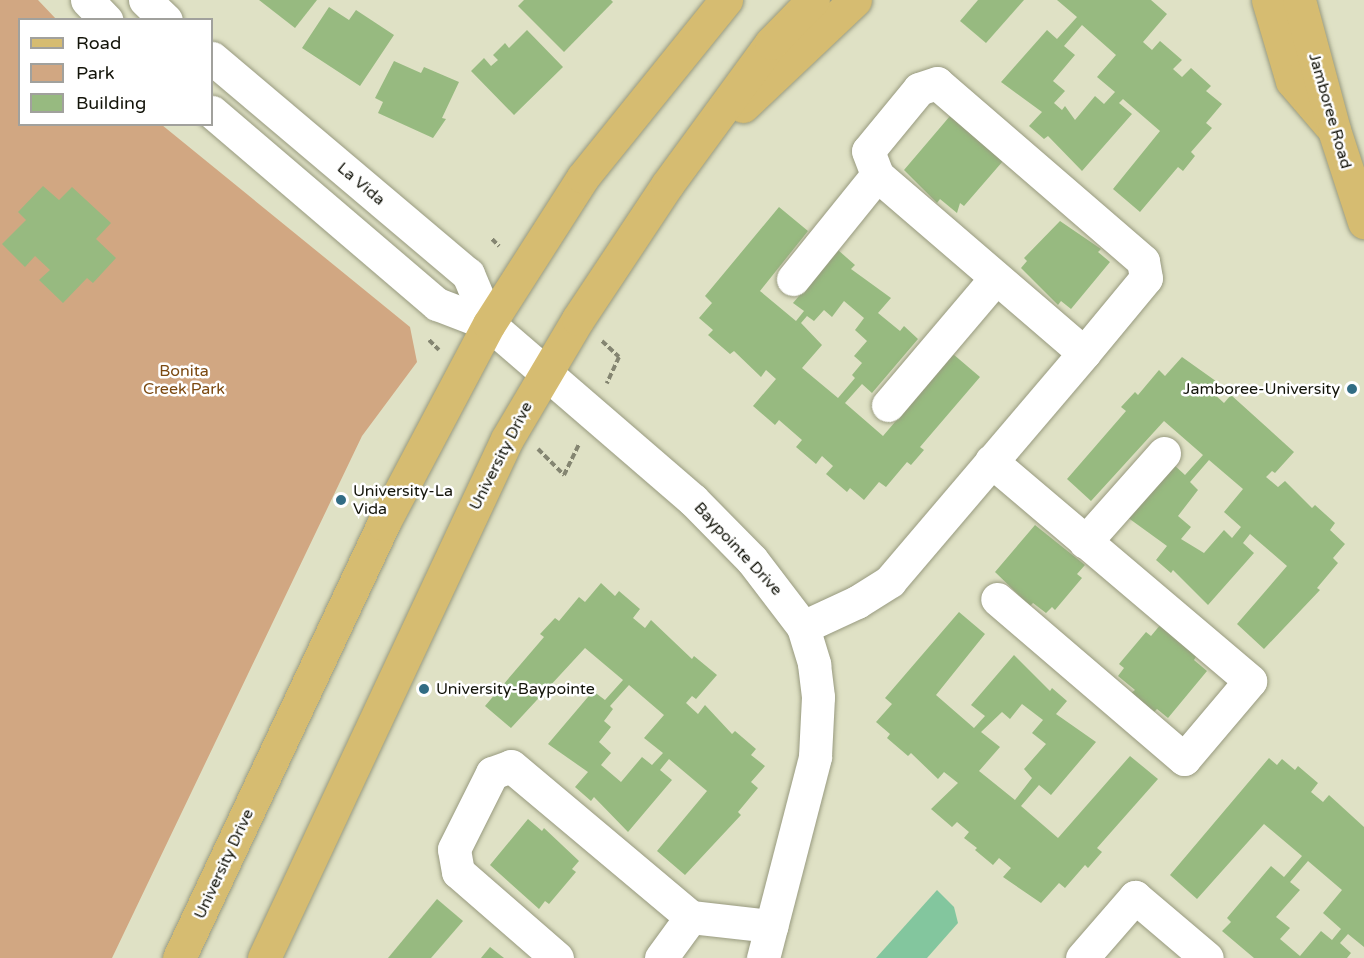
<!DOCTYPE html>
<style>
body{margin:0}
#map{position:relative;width:1364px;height:958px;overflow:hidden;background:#dfe1c5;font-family:"Varela Round",sans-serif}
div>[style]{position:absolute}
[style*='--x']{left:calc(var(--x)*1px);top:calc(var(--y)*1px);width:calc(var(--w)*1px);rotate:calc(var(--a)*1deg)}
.green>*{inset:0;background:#d1a782}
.water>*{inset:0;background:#83c69e}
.building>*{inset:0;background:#97ba80}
.path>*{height:4px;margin-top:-2px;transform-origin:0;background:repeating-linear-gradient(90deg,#848571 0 6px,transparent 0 9px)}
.roads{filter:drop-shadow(0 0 2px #989a7f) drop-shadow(0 0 2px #989a7f)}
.minor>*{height:33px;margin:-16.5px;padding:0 16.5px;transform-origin:16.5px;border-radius:16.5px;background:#fff}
.major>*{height:33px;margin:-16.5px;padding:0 16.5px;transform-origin:16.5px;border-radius:16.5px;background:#d6bc71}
.dots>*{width:16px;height:16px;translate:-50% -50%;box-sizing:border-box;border:3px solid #fff;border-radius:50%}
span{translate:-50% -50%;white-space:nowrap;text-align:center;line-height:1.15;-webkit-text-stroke:5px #fff;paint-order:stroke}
.street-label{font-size:16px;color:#13140a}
.park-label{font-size:16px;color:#7c4a12}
.poi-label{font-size:16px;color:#13140a}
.right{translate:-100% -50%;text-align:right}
.left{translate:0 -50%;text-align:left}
.legend{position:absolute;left:18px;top:18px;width:195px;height:108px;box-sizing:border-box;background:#fff;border:2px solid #a1a19d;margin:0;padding:8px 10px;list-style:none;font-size:18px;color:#13140a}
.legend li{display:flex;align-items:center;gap:12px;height:30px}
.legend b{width:30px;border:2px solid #a1a19d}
</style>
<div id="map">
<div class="green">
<i style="clip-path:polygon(0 0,38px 0,56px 19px,20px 20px,20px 124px,162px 125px,410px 327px,417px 362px,362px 436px,112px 958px,0 958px)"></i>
</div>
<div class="water">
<i style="clip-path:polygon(937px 890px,954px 907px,958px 923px,927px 958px,876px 958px)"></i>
</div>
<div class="building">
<i style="clip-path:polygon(259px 0,317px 0,295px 28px)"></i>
<i style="clip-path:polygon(524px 0,611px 0,613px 2px,564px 52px,518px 6px)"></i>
<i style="clip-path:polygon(978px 0,1024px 0,986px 43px,960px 21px)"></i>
<i style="clip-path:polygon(evenodd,1057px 0,1151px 0,1167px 14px,1143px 42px,1152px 50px,1160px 41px,1182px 60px,1173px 69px,1182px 77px,1191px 68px,1211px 86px,1206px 91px,1222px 104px,1206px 123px,1212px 128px,1191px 152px,1195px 156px,1183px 171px,1178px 167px,1140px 212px,1113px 189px,1160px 131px,1123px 99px,1119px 103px,1132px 114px,1082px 171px,1048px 136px,1044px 139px,1029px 126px,1042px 112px,1001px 82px,1047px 30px,1057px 39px,1077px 17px,1057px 0,1082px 25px,1116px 55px,1097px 77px,1115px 92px,1104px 104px,1095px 96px,1075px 120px,1065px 106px,1062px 110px,1054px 103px,1065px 91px,1053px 81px,1075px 55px,1064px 46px,1082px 25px)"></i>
<i style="clip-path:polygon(329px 7px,349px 20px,356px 10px,394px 35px,360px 86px,302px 48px)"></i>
<i style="clip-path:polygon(527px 30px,563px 67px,514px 115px,471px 71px,484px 58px,491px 66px,498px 60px,493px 55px,505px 43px,509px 48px)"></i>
<i style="clip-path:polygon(394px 61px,421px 73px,424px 67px,459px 82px,442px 118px,446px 119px,433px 138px,378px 113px,383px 102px,375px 98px)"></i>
<i style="clip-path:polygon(950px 116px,1003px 161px,964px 206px,960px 203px,957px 213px,940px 199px,937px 203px,904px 170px)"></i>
<i style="clip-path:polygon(43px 186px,59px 200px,72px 187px,111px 223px,96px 239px,116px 258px,93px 283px,87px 278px,63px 303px,39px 280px,50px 270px,35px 256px,25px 267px,2px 244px,26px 220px,18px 212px)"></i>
<i style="clip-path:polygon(evenodd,779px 207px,808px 231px,760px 291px,796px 321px,804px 311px,793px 303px,838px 250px,855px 265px,851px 269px,891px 298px,878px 313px,900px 331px,904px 326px,918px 339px,872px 393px,862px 384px,845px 403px,883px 436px,953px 354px,980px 377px,920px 447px,924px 450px,911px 465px,907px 462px,886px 487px,879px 482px,864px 500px,850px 488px,847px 492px,826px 474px,833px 466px,822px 456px,816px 464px,796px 447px,802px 440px,779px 420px,775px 425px,753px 406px,776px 379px,766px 370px,761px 377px,734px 351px,730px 354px,708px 335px,713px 330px,699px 318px,712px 303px,705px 296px,779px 207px,844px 301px,864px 318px,855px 330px,867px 341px,854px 356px,862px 363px,852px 375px,855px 378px,838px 398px,802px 368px,822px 345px,801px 323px,807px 316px,814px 321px,824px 310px,832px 317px,844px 301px)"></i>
<i style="clip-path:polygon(1060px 221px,1101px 249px,1098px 252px,1110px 262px,1071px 309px,1061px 301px,1058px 305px,1021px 268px,1027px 261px,1024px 258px)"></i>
<i style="clip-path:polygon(evenodd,1182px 357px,1220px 384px,1213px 393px,1224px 403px,1231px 395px,1294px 452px,1275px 473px,1272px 471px,1266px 477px,1278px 487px,1285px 481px,1312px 508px,1315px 505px,1335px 523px,1330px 530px,1345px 544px,1333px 558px,1338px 563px,1317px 588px,1320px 590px,1264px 649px,1237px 624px,1287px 566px,1250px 534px,1243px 543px,1254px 553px,1208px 605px,1173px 570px,1171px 573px,1156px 560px,1167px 546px,1127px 517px,1173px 464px,1185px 475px,1203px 455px,1164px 421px,1091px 501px,1067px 479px,1126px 411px,1121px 407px,1135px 392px,1138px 395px,1159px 370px,1165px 376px,1182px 357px,1209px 460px,1243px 489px,1224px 512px,1241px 527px,1232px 538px,1224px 530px,1204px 553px,1181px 539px,1191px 527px,1178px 516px,1198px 490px,1190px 482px,1209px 460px)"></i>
<i style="clip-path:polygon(1035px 525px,1085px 565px,1077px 574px,1082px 578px,1055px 610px,1052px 607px,1046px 613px,1033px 603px,1030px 606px,995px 572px)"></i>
<i style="clip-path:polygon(evenodd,601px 583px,615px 596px,619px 591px,640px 609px,633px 618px,645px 628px,651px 620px,692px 659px,694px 656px,717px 675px,696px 699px,692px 696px,686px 703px,698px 714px,705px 705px,732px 734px,735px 731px,756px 749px,751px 755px,765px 766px,751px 782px,758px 788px,738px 812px,741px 815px,685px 875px,657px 851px,707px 791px,669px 759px,660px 770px,672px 780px,628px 832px,594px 797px,591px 801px,575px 787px,588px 772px,548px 744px,593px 691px,605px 700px,623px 680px,585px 648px,511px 728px,485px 706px,544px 637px,540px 634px,555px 618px,559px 621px,579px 597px,585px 602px,601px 583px,629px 685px,664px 715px,644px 738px,663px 753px,652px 765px,642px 757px,621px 782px,601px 765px,611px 753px,599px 742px,611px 727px,604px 721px,613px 709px,610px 706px,629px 685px)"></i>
<i style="clip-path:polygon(evenodd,959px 612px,985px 634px,936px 695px,974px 728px,985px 716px,971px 705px,1014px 655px,1050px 691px,1052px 688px,1067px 701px,1056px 714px,1096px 742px,1051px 795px,1039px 785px,1021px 806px,1058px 838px,1130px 756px,1158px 779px,1097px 848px,1102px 852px,1088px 868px,1085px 865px,1065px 888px,1059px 883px,1041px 903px,1003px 877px,1011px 868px,999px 858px,993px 865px,975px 850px,977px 848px,964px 838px,969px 832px,957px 822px,952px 827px,931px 809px,958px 783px,944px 772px,938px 779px,911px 753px,908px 756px,887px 738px,890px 734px,876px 722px,892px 704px,885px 698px,959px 612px,1022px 704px,1043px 720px,1032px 733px,1046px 744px,1024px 769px,1032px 778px,1015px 800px,979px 771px,1000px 747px,981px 732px,1002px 712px,1010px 719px,1022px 704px)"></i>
<i style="clip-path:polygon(1161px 624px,1197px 655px,1194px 660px,1207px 671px,1168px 718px,1157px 709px,1154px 712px,1131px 693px,1135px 690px,1118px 676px,1124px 668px,1119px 664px,1146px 632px,1151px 636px)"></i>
<i style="clip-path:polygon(evenodd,1269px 758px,1277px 765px,1282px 759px,1295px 770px,1298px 766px,1318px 783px,1311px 792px,1323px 802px,1329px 795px,1364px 827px,1364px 947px,1348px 934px,1340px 943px,1351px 953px,1347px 958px,1254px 958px,1222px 931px,1231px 922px,1227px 918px,1271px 866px,1284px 877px,1302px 856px,1264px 824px,1197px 899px,1170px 875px,1269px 758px,1308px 861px,1342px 890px,1323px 913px,1341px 929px,1332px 940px,1321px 931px,1300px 956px,1280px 939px,1290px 928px,1276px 917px,1300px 890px,1290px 882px,1308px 861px)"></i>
<i style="clip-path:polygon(528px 819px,542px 831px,544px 828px,579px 861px,572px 869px,576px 872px,549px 904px,545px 901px,539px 909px,490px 865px)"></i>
<i style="clip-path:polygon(437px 899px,463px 921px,431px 958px,388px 958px)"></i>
<i style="clip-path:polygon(490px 947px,504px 958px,481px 958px)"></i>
</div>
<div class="path">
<i style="--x:492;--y:239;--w:10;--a:45"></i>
<i style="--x:429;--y:340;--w:14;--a:45"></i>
<i style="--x:602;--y:341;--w:23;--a:43"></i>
<i style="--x:619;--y:357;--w:29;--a:115"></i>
<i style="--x:538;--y:449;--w:37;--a:45"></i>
<i style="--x:564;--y:475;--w:34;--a:-64"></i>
</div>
<div class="roads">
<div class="minor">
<i style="--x:87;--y:0;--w:28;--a:46"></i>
<i style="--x:145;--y:0;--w:29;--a:44"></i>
<i style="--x:212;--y:58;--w:335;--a:40.2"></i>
<i style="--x:468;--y:274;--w:54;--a:67.2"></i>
<i style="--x:212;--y:112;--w:296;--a:40.5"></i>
<i style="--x:437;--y:304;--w:56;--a:21"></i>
<i style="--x:489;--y:324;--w:269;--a:40.8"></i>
<i style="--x:693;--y:500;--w:84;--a:45.5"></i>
<i style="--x:752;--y:560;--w:84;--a:52.7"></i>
<i style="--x:803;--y:627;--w:39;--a:73"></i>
<i style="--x:814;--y:664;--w:33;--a:83"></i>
<i style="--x:818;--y:697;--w:60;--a:92.9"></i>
<i style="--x:815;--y:757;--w:208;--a:104.5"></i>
<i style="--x:793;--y:279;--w:134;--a:-51.1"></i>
<i style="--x:888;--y:405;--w:165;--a:-49.7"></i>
<i style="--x:991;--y:461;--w:340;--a:40.3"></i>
<i style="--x:1250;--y:681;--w:102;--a:130.2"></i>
<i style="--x:1184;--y:759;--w:246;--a:-139.4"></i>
<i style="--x:1085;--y:542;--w:119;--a:-48.4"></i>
<i style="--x:803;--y:627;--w:60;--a:-24.8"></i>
<i style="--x:857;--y:602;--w:39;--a:-32"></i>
<i style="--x:890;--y:581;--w:299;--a:-49.6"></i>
<i style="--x:1084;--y:353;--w:97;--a:-50.4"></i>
<i style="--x:1146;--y:278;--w:17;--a:-100"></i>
<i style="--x:1143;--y:261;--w:272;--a:-139.2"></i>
<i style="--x:937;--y:83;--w:19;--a:162"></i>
<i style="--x:919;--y:89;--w:80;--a:129.4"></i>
<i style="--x:868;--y:151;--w:26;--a:69"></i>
<i style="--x:877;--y:175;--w:273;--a:40.7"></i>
<i style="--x:557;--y:958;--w:131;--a:-139"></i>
<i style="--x:458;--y:872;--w:23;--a:-100"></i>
<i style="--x:454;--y:849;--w:85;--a:-63.4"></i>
<i style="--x:492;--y:773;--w:20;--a:-20"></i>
<i style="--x:511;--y:766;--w:235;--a:40"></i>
<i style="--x:691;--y:917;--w:81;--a:6.4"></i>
<i style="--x:661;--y:958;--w:51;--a:-53.8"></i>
<i style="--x:1082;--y:958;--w:81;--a:-49"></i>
<i style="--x:1135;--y:897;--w:94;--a:40.3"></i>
</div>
<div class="major">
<i style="--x:1268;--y:0;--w:84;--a:73.5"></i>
<i style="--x:1292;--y:81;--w:57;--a:49.3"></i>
<i style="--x:1299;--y:0;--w:135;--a:74.9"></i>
<i style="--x:1334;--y:130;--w:97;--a:71.9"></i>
<i style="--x:743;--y:106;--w:154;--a:-43.4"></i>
<i style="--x:179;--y:958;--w:480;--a:-64.8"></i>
<i style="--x:383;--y:524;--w:226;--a:-62.1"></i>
<i style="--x:489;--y:324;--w:174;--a:-57.4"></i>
<i style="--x:583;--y:177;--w:228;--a:-51.1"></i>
<i style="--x:264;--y:958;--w:573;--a:-64.91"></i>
<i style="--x:507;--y:439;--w:139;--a:-59.4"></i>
<i style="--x:578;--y:319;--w:161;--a:-56.4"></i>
<i style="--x:667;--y:185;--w:176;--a:-53.8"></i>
<i style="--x:771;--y:43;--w:60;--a:-45.7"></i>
</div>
</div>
<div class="dots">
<i style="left:1352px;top:389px;background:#316c84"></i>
<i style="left:341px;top:500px;background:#316c84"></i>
<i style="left:424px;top:689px;background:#316c84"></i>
</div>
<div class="street-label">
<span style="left:1330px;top:111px;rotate:74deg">Jamboree Road</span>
<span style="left:361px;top:184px;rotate:40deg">La Vida</span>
<span style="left:501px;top:456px;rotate:-63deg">University Drive</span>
<span style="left:738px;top:549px;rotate:47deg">Baypointe Drive</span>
<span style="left:224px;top:864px;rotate:-65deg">University Drive</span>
</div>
<div class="park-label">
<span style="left:184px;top:380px">Bonita<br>Creek Park</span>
</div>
<div class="poi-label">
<span class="right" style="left:1340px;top:389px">Jamboree-University</span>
<span class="left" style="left:353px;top:500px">University-La<br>Vida</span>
<span class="left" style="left:436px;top:689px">University-Baypointe</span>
</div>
<ul class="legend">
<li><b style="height:8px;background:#d6bc71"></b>Road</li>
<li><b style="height:16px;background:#d1a782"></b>Park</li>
<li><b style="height:16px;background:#97ba80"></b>Building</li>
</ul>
</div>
